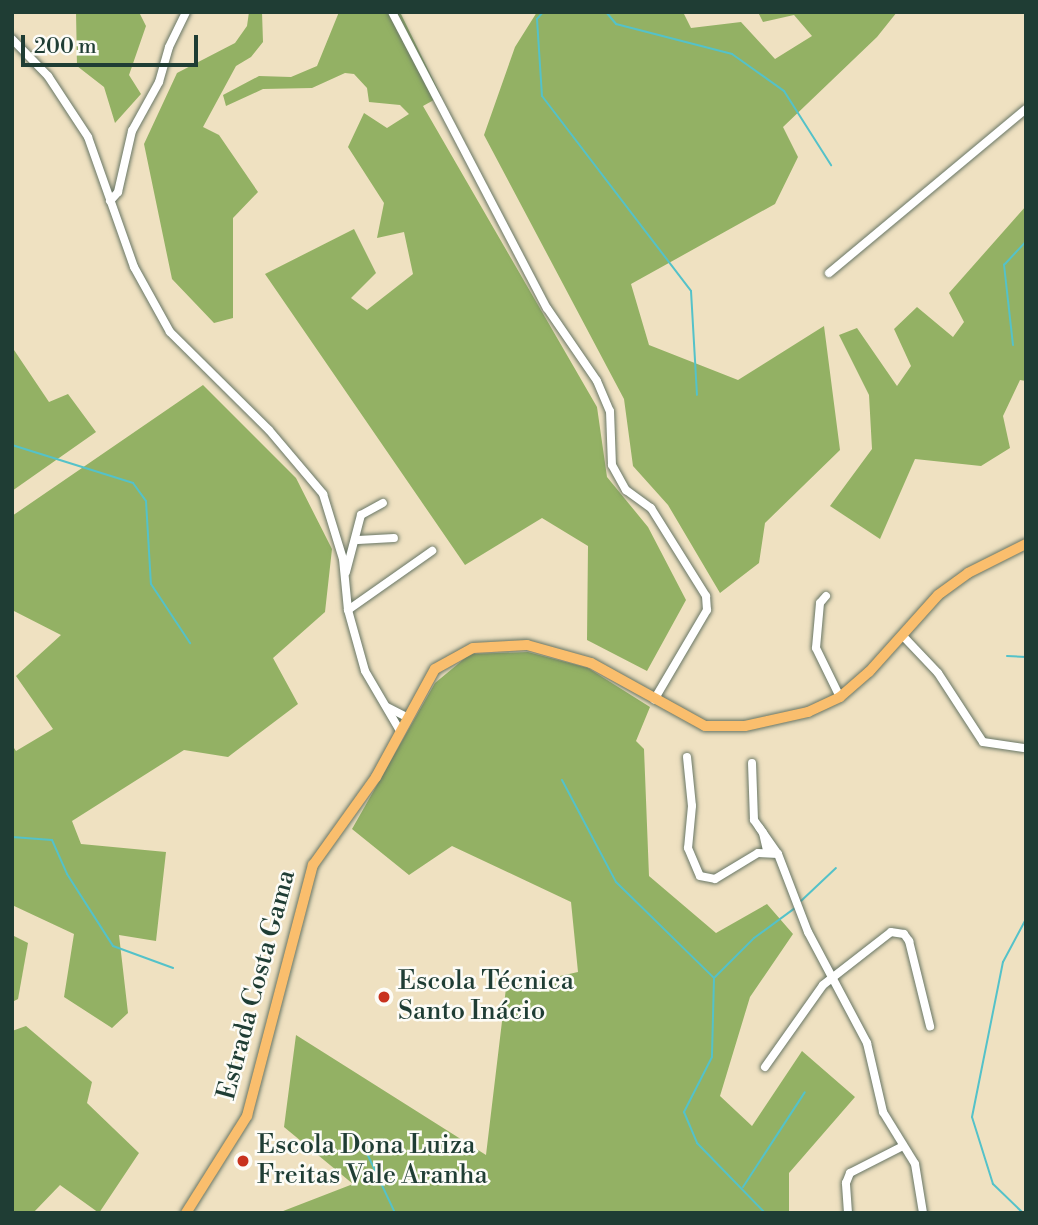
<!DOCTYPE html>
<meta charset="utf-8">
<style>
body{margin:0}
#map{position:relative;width:1038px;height:1225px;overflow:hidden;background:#efe1c1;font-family:"Libre Bodoni",serif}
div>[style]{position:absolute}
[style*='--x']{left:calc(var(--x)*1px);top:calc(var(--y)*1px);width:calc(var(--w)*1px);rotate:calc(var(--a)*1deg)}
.forest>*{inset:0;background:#93b164}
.stream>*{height:2px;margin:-1px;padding:0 1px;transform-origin:1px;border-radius:1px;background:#54c2c9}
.roads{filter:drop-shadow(0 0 2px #687665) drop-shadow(0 0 2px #687665)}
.minor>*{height:8px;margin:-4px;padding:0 4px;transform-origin:4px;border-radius:4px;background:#fff}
.major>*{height:10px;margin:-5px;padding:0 5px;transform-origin:5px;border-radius:5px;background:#fabe6d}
.dots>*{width:19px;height:19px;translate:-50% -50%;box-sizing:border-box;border:4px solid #fdfcf7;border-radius:50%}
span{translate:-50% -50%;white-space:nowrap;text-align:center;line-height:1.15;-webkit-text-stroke:5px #fdfcf7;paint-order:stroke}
.poi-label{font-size:26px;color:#1f3d34}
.left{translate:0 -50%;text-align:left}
.street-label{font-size:26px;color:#1f3d34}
.frame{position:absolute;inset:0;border:14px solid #1f3d34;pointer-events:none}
.scale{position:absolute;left:21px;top:35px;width:177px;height:32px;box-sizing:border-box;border:4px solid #1f3d34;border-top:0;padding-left:9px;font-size:21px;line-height:24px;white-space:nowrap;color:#1f3d34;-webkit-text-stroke:5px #fdfcf7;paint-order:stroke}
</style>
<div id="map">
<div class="forest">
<i style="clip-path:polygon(76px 12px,139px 12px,146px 26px,129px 75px,141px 94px,115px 123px,104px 87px,77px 66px)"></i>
<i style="clip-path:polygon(249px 12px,262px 12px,263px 42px,251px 57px,236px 66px,203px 127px,219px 135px,258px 192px,233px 218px,233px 318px,214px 323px,172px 279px,144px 144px,177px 73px,235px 43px,247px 26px)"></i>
<i style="clip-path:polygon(339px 12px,400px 12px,441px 96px,423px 106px,597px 407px,607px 477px,648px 527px,686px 600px,647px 671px,587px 640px,588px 546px,542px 518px,465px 565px,265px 274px,354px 229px,376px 273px,351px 298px,367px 310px,413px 274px,404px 232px,377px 238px,384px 203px,348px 147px,364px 113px,387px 128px,409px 114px,400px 105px,369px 102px,367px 88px,354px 74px,345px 73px,312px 88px,263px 89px,226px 106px,223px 95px,259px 76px,291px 77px,317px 66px)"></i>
<i style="clip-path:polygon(537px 12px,683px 12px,691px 28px,741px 22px,775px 59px,812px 36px,794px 15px,763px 22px,758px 12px,897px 12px,877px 37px,783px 127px,798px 157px,775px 204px,631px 284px,649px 345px,738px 380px,824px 326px,840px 450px,765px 523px,759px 563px,720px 593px,668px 505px,633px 466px,624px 399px,484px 135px,515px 47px)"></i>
<i style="clip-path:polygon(1026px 206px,1026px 381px,1020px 380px,1003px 416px,1010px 448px,981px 466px,915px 459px,880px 539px,830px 506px,872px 449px,869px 395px,839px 335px,857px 328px,897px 386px,911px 366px,894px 329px,917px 307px,953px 337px,964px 322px,949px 293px)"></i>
<i style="clip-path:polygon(12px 347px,49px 402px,68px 394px,96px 432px,12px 491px)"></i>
<i style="clip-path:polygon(203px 385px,296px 478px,332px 549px,325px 612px,273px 658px,298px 704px,228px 757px,184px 750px,72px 821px,81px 844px,166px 852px,156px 941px,119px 935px,128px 1013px,112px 1028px,64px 997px,74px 934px,12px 905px,12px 745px,16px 751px,53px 729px,16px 676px,61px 635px,12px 610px,12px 516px)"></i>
<i style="clip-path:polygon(528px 652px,588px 668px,650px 707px,636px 741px,644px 749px,649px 876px,716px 933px,767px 904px,793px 934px,750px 997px,720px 1096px,752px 1126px,802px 1051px,855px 1097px,789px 1173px,789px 1213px,278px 1213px,353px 1184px,284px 1127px,296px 1035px,486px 1155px,506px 988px,578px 972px,571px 902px,452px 846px,409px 875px,352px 829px,435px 683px,470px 654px)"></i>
<i style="clip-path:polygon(12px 935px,28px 943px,18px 999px,12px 1002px)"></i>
<i style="clip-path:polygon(26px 1026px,92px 1082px,87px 1103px,139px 1153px,99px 1213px,60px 1185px,33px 1213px,12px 1213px,12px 1031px)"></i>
</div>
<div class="stream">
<i style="--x:543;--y:12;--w:9;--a:131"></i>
<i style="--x:537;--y:19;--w:77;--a:86.3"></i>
<i style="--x:542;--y:96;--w:245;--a:52.6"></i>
<i style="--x:691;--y:291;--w:104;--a:86.7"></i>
<i style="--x:606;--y:12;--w:16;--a:50"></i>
<i style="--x:616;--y:24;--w:120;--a:14.5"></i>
<i style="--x:732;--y:54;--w:64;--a:35.4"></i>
<i style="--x:784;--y:91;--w:88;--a:57.6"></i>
<i style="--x:324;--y:13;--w:1;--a:-90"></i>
<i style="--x:1013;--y:345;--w:81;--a:-96.4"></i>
<i style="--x:1004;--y:265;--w:33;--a:-47"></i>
<i style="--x:12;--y:445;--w:127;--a:17.4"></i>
<i style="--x:133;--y:483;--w:22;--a:54"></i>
<i style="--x:146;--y:501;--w:83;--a:86.6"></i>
<i style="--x:151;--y:584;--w:71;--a:56.5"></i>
<i style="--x:1007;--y:656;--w:19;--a:3"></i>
<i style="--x:562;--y:780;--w:115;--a:62.1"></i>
<i style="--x:616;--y:882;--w:137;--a:44.4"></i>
<i style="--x:714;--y:978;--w:79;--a:91.5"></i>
<i style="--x:712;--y:1057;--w:62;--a:117"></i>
<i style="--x:684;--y:1112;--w:34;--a:67"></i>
<i style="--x:697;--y:1143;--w:98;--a:45.8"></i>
<i style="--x:12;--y:837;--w:40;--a:4.3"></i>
<i style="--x:52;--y:840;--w:37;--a:66"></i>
<i style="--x:67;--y:874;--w:85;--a:57.4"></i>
<i style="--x:113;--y:946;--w:64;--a:20.1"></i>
<i style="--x:801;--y:901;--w:48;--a:-43.3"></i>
<i style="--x:715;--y:977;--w:55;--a:-45"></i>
<i style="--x:754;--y:938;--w:51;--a:-36.2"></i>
<i style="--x:364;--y:1147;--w:73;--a:64.8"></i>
<i style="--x:743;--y:1187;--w:113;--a:-56.9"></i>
<i style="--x:403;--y:1213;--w:19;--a:0"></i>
<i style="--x:1023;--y:1213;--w:42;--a:-136"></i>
<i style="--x:993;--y:1184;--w:70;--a:-107.4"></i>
<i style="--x:972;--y:1117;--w:158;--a:-78.7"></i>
<i style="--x:1003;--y:962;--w:49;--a:-61.9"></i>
</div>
<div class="roads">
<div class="minor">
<i style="--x:392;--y:12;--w:334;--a:62.4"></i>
<i style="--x:547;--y:308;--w:88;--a:55.6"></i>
<i style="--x:597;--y:381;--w:33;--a:67"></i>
<i style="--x:610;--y:411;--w:54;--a:87.9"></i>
<i style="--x:612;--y:465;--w:29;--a:61"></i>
<i style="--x:626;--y:490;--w:31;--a:36"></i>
<i style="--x:651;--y:508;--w:104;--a:58"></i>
<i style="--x:706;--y:596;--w:14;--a:86"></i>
<i style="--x:707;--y:610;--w:104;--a:120.5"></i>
<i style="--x:12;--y:39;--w:52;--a:45.8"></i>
<i style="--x:48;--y:76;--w:73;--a:56.7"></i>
<i style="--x:88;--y:137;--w:138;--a:70.5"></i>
<i style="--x:134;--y:267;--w:74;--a:61"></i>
<i style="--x:170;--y:332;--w:139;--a:44.7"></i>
<i style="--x:269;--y:430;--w:84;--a:49.8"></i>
<i style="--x:323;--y:494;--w:68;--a:72.9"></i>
<i style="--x:343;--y:559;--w:51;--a:84.4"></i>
<i style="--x:348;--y:610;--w:63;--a:74.4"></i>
<i style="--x:365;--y:671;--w:69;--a:59.7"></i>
<i style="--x:110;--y:201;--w:12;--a:-48"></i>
<i style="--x:118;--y:192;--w:63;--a:-77.1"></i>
<i style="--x:132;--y:131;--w:56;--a:-61.1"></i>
<i style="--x:159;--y:82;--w:36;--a:-74"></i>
<i style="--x:169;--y:47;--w:39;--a:-64"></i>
<i style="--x:829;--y:273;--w:256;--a:-39.8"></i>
<i style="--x:358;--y:540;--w:36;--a:-3"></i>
<i style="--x:346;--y:572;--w:59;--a:-75.3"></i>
<i style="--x:361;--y:515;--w:25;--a:-29"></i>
<i style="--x:826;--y:596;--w:9;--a:131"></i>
<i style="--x:820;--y:603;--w:45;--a:95.1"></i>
<i style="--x:816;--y:648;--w:55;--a:63.9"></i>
<i style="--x:348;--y:610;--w:103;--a:-35.1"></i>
<i style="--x:902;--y:635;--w:52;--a:46.5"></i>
<i style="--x:938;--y:673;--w:82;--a:56.9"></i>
<i style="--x:983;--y:742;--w:41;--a:8.3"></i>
<i style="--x:387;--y:707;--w:22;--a:27"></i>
<i style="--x:687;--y:757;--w:49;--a:84.2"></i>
<i style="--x:692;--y:806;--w:42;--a:95.4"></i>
<i style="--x:688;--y:848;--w:30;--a:67"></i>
<i style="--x:700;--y:876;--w:15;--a:11"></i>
<i style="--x:715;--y:879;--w:50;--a:-31.2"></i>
<i style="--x:758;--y:853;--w:20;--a:3"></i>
<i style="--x:752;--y:763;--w:57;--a:88"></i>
<i style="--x:754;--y:820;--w:16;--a:55"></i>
<i style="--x:763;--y:833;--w:18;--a:77"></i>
<i style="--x:759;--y:827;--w:33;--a:55"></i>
<i style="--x:778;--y:854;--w:84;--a:69"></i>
<i style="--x:808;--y:932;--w:126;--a:62"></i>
<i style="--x:867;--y:1043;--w:71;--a:76.9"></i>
<i style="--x:883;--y:1112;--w:61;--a:58.4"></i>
<i style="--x:915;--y:1164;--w:50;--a:80.7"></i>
<i style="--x:765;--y:1067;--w:100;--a:-54.7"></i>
<i style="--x:823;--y:985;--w:86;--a:-37.9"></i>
<i style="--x:891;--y:932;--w:13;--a:9"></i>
<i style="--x:904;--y:934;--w:9;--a:54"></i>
<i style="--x:909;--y:941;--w:88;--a:76.1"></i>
<i style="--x:848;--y:1213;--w:30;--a:-94"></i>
<i style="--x:846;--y:1183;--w:11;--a:-68"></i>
<i style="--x:850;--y:1173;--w:59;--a:-27"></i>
</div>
<div class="major">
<i style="--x:186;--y:1213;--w:115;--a:-57.8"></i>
<i style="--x:247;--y:1116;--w:260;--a:-75.3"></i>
<i style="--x:313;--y:865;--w:108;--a:-54.4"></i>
<i style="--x:376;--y:777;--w:123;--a:-61.4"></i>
<i style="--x:435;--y:669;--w:43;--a:-28.9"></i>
<i style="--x:473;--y:648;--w:54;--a:-3.2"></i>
<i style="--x:527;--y:645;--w:66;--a:15.7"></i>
<i style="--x:591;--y:663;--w:130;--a:28.9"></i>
<i style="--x:705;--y:726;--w:40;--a:0"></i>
<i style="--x:745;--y:726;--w:65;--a:-12.5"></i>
<i style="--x:808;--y:712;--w:35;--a:-25"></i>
<i style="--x:840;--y:697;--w:38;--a:-41"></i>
<i style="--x:869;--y:672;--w:103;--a:-48.1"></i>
<i style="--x:938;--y:595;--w:37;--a:-36"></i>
<i style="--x:968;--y:573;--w:65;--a:-26.6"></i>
</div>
</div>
<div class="dots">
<i style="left:384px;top:997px;background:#c8321e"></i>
<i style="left:243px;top:1161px;background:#c8321e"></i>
</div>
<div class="poi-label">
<span class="left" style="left:398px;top:997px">Escola Técnica<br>Santo Inácio</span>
<span class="left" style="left:257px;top:1161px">Escola Dona Luiza<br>Freitas Vale Aranha</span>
</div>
<div class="street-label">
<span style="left:257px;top:985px;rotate:-75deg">Estrada Costa Gama</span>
</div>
<div class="frame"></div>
<div class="scale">200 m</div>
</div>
